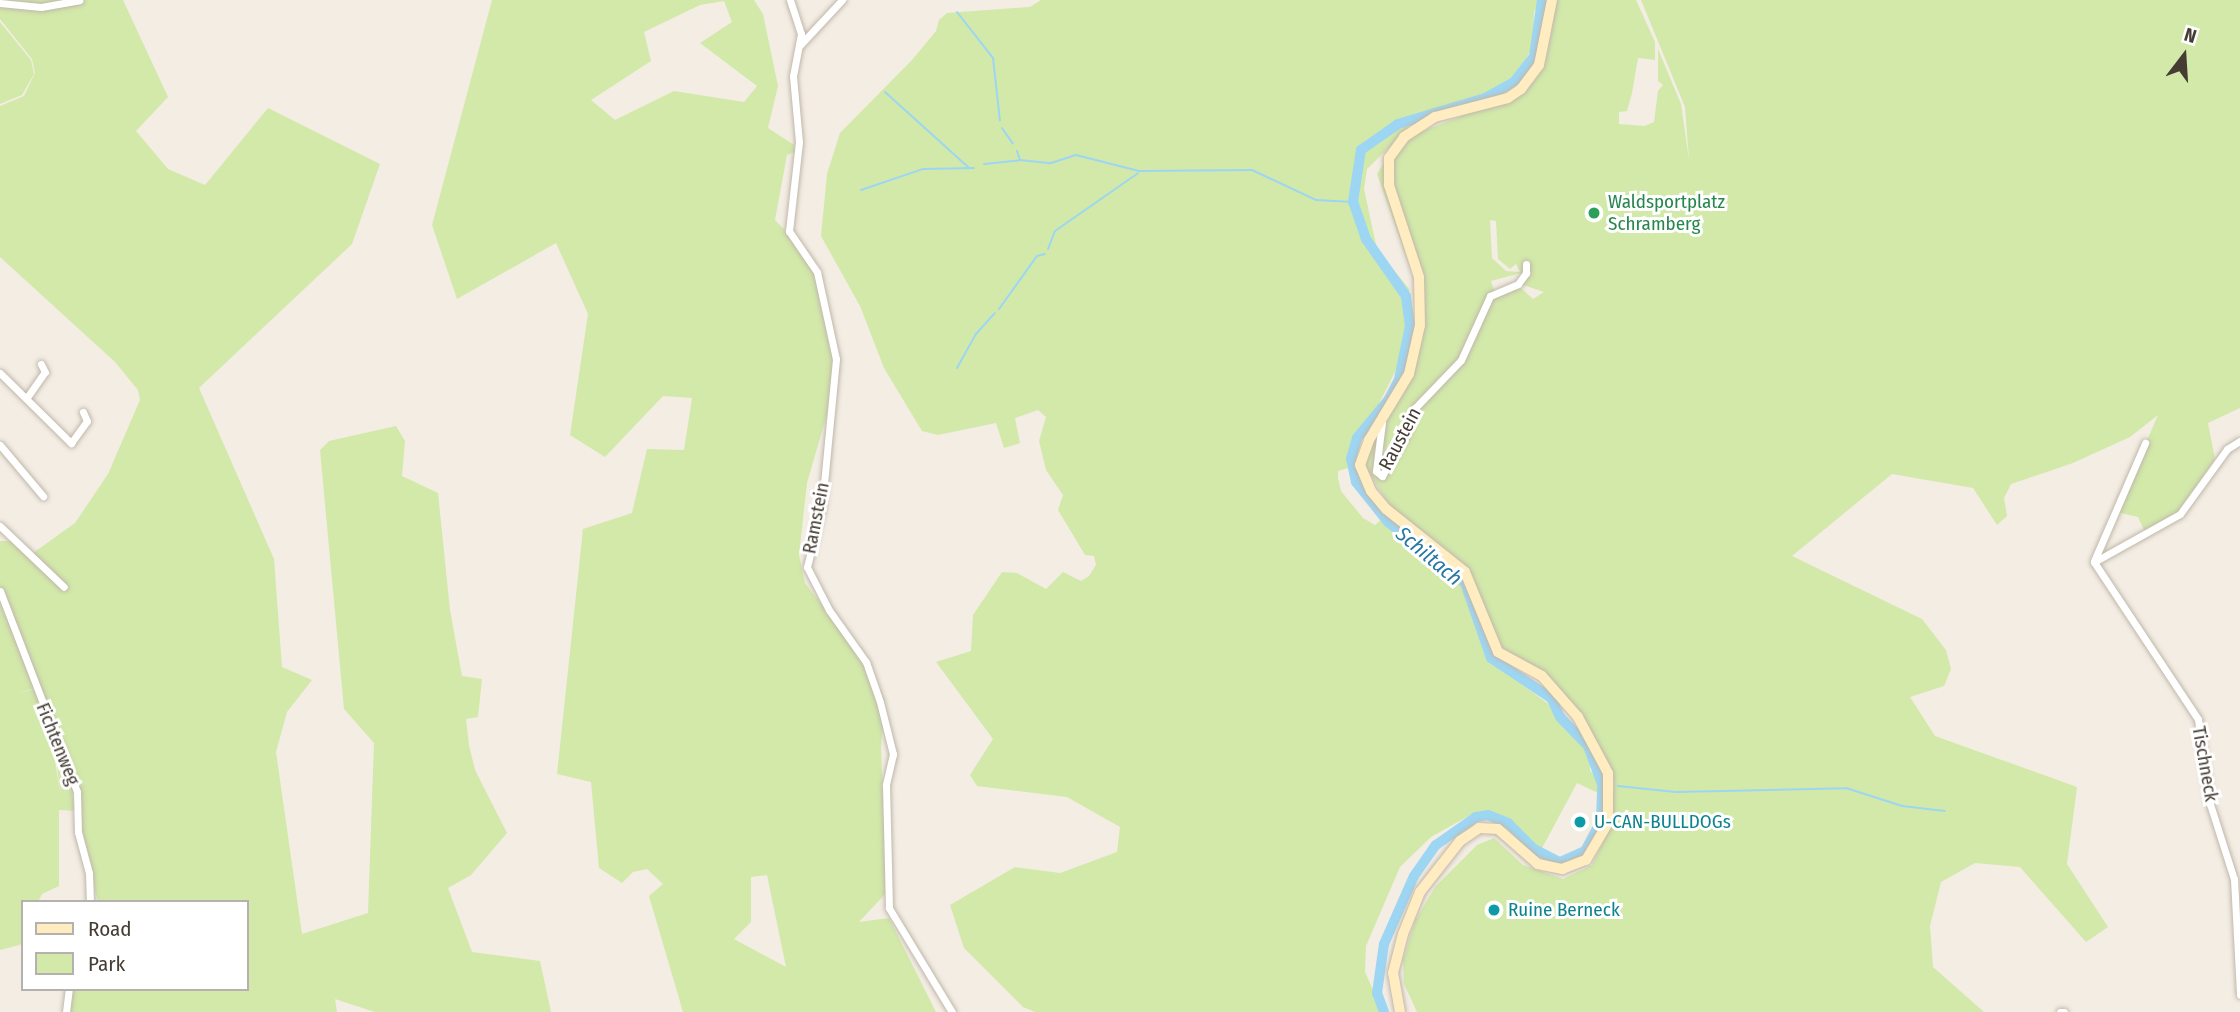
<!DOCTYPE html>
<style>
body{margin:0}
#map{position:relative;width:2240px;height:1012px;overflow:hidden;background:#f3ede4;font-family:"Fira Sans Condensed",sans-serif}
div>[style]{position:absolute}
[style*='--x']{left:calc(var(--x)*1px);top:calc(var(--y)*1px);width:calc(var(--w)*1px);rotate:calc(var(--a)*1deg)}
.green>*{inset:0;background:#d2e9aa}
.stream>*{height:2px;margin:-1px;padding:0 1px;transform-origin:1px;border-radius:1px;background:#9dd6f3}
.river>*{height:10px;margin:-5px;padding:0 5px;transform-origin:5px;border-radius:5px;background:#9dd6f3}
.roads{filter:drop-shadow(0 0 2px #c1b7a9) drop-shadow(0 0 2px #c1b7a9)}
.minor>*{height:7px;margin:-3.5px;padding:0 3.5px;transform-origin:3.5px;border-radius:3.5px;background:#fff}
.secondary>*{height:10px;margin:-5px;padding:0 5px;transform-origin:5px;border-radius:5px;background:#ffecc1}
.dots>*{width:19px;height:19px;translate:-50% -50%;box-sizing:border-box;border:4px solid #fff;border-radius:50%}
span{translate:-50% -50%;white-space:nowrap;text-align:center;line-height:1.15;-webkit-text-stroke:6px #fff;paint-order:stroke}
.leisure-label{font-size:19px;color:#27864d}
.left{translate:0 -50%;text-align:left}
.street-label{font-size:19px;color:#453d34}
.culture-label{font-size:19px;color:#0d838f}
.water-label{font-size:21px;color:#2778a5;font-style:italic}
.legend{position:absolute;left:21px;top:900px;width:228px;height:91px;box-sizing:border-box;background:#fff;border:2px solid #b5b1ae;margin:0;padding:9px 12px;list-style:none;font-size:21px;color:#453d34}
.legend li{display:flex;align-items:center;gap:14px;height:35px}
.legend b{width:35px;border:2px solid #b5b1ae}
.north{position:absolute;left:2149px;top:21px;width:70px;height:70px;-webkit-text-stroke:5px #fff;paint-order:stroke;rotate:17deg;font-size:19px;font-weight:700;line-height:28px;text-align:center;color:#453d34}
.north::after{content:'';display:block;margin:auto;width:24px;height:32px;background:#453d34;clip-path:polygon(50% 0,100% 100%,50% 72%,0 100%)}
</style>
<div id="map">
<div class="green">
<i style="clip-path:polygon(evenodd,0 0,123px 0,168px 97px,136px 131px,168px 169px,205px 185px,268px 108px,380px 164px,352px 244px,199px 388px,274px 559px,282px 667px,312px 680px,287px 712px,276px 752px,302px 934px,368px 913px,374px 743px,344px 709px,320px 450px,329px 441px,396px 426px,405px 441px,402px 476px,438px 493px,450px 610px,462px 676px,482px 679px,478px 717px,466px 719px,469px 745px,475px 770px,507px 833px,471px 875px,448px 888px,472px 952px,540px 961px,551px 1012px,375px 1012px,335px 999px,337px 1012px,69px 1012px,73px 989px,247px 989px,247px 902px,98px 902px,79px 828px,79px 793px,72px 793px,75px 811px,59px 810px,59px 886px,42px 894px,38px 902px,23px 902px,23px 944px,0 950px,0 598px,7px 627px,0 593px,0 541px,12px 541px,33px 553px,75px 523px,108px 474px,140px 400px,138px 390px,115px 362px,0 257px,0 106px,24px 96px,35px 73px,32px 59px,0 19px,0 0,36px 688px,62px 746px,55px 748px,60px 794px,50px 727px,35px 689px,15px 694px,36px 688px)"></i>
<i style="clip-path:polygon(evenodd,492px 0,754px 0,763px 14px,778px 86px,768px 128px,794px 145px,795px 152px,787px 155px,775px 220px,816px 263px,837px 380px,807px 483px,799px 555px,805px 583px,866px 662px,885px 700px,881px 748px,887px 892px,859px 922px,889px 918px,936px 1012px,683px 1012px,649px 896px,663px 884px,647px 869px,633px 872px,622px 883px,599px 868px,591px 782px,557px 774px,583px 529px,632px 513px,647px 449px,684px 450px,692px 398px,663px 396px,605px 457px,570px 435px,588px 314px,556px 243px,457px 299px,432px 225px,492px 0,724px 1px,732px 22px,700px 43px,757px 86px,744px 102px,674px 91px,615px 120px,591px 100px,651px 61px,644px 32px,700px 5px,724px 1px,492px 0,767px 875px,786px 967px,734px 939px,751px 922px,751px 877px,767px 875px)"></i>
<i style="clip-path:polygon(1041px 0,1540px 0,1534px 12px,1533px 46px,1517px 75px,1505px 85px,1407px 123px,1409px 128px,1367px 169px,1364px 189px,1377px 249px,1410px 290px,1402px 298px,1406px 328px,1400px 362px,1372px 417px,1353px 439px,1348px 468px,1338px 471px,1338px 478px,1341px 491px,1363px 518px,1375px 525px,1382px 519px,1411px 545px,1455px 574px,1471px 601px,1488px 659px,1547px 703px,1591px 754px,1590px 770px,1601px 784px,1598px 793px,1577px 783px,1541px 850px,1506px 818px,1492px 813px,1472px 814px,1431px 837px,1400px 867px,1366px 946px,1365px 972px,1383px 1012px,1035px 1012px,1023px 1007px,964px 948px,950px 905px,1015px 867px,1060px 873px,1117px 852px,1120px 827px,1067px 797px,977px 786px,970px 775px,993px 739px,936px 662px,971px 651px,973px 615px,1002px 572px,1017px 573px,1046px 589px,1063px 572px,1081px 581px,1089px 576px,1096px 565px,1094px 556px,1085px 555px,1058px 510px,1063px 495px,1046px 470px,1039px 441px,1046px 417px,1038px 410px,1015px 418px,1020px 443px,1004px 448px,996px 423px,938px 435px,922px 431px,884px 368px,860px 306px,821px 236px,827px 174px,840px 133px,912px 60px,936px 31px,939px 20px,947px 13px,1030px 7px)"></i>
<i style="clip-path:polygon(evenodd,1557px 0,1636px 0,1655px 42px,1655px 60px,1638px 58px,1632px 93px,1627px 111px,1619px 112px,1619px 124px,1645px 126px,1654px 122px,1658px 91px,1663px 85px,1658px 81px,1658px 49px,1681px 104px,1689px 160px,1685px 107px,1641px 0,2240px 0,2240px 408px,2208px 423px,2215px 459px,2178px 513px,2145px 532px,2138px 517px,2116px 512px,2158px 415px,2130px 437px,2073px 463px,2011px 484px,2004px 498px,2007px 516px,1997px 525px,1973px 488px,1892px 474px,1792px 556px,1922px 619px,1946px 650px,1951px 669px,1944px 686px,1910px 697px,1935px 736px,2077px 787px,2067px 864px,2108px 927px,2086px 942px,2020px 867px,1975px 863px,1941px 882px,1930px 926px,1933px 967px,1984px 1012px,1417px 1012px,1404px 984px,1403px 960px,1415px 921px,1435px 887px,1477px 845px,1494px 838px,1523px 865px,1563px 879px,1592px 865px,1611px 825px,1614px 781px,1582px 714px,1549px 676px,1501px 647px,1464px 564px,1389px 505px,1365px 466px,1366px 453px,1380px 429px,1383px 436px,1386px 422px,1404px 393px,1421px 345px,1423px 272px,1396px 198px,1393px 159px,1415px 134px,1520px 94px,1533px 82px,1546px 59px,1557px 0,1490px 220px,1496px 221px,1498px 259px,1510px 269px,1516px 264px,1520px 272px,1506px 271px,1492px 258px,1490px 220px,1557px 0,1521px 273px,1523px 285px,1544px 292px,1533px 299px,1521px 288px,1495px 294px,1491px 281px,1521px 273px)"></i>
<i style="clip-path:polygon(0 22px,31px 60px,34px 74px,22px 95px,0 104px)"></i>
<i style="clip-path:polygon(1385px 161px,1412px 264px,1410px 267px,1377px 174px)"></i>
</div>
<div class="stream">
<i style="--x:957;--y:12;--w:58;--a:52"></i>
<i style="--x:993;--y:58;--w:63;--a:83.7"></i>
<i style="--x:885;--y:92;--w:113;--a:42.1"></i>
<i style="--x:1002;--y:128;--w:19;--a:55"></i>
<i style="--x:1017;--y:151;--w:9;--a:72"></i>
<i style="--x:984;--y:164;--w:36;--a:-6"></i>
<i style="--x:1020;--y:160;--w:31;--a:6"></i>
<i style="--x:1051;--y:163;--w:26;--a:-18"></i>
<i style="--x:1076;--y:155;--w:65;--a:14.3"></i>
<i style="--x:1139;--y:171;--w:113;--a:-0.5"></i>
<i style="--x:1252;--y:170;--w:71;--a:25.1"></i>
<i style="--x:1316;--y:200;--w:37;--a:3"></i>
<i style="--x:861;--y:190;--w:65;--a:-18.7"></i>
<i style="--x:923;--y:169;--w:51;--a:-1.1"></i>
<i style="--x:1048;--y:249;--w:19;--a:-69"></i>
<i style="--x:1055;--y:231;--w:101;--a:-34.9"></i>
<i style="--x:999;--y:309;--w:65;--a:-54.4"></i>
<i style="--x:1037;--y:256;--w:8;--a:-14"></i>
<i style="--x:957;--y:368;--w:39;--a:-61"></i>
<i style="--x:976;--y:334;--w:28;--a:-48"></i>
<i style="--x:1618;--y:786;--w:58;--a:5.9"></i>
<i style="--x:1676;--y:792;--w:170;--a:-1.3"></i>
<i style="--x:1846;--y:788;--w:59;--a:17.8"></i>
<i style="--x:1902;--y:806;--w:43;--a:6.6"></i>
</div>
<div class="river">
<i style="--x:1384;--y:1012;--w:20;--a:-110"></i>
<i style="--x:1377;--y:993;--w:49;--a:-81.9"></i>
<i style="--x:1384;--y:944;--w:74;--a:-66.2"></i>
<i style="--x:1414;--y:876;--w:38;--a:-55"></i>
<i style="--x:1436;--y:845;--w:49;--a:-35"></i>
<i style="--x:1476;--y:817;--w:12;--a:-9"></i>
<i style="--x:1488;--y:815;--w:22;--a:22"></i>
<i style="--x:1508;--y:823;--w:37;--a:45"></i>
<i style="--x:1534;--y:849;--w:29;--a:27"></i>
<i style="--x:1560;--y:862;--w:27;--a:-24"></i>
<i style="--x:1585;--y:851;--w:34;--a:-62"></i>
<i style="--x:1601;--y:821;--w:37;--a:-88"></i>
<i style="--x:1602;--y:784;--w:40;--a:-110.2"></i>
<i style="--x:1588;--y:746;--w:40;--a:-134"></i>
<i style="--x:1560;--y:717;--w:21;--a:-115"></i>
<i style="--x:1551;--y:698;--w:72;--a:-146.3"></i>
<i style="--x:1491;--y:658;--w:79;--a:-109.1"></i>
<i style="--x:1465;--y:583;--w:98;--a:-141.6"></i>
<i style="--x:1388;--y:522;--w:51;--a:-128.7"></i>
<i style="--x:1356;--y:482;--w:24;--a:-102"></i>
<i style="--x:1351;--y:459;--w:22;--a:-74"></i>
<i style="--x:1357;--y:438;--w:50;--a:-50.6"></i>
<i style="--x:1389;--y:399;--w:22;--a:-63"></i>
<i style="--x:1399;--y:379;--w:54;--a:-78.3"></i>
<i style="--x:1410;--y:326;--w:30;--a:-98"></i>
<i style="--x:1406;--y:296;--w:70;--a:-125.1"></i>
<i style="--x:1366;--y:239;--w:39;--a:-109"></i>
<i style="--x:1353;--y:202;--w:53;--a:-81.3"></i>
<i style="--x:1361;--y:150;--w:45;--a:-35.1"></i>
<i style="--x:1398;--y:124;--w:91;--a:-16.6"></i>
<i style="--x:1485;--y:98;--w:33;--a:-29"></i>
<i style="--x:1514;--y:82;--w:33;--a:-52"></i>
<i style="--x:1534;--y:56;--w:57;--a:-81.9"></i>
</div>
<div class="roads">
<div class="minor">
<i style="--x:790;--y:0;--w:36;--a:72"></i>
<i style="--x:801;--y:34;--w:43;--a:100.8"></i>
<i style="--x:793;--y:76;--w:66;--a:84.8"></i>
<i style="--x:799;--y:142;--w:90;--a:96.4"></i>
<i style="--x:789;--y:231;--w:50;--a:55.7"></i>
<i style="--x:817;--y:272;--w:89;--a:77.7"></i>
<i style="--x:836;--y:359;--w:147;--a:95.5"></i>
<i style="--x:822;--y:505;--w:64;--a:103.6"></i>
<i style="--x:807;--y:567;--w:48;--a:62.9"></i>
<i style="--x:829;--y:610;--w:64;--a:54.6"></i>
<i style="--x:866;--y:662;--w:42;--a:70.7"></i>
<i style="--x:880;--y:702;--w:54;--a:76"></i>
<i style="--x:893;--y:754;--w:32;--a:103"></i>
<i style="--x:886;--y:785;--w:123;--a:88.6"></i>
<i style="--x:889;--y:908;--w:122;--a:58.8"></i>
<i style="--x:0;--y:3;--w:41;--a:5.6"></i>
<i style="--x:41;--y:7;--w:39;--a:-10"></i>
<i style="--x:800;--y:45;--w:62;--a:-47"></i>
<i style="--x:0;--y:373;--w:100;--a:44.6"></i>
<i style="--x:71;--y:443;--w:27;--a:-54"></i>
<i style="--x:87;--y:421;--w:10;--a:-114"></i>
<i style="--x:28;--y:396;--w:29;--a:-55"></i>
<i style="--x:45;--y:372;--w:9;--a:-117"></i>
<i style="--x:1382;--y:422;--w:49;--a:97"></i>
<i style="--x:1376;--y:471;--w:8;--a:40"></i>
<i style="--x:1382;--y:476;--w:48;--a:-60.3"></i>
<i style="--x:1406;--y:434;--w:28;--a:-71"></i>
<i style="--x:1415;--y:408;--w:66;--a:-46.2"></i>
<i style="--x:1461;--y:360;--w:70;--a:-65.6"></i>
<i style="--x:1490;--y:296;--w:30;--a:-23"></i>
<i style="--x:1518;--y:284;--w:14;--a:-54"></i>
<i style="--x:1526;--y:273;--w:9;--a:-90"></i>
<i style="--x:0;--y:445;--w:67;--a:49.9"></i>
<i style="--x:0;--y:526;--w:88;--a:43.6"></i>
<i style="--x:2094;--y:561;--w:129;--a:-66.6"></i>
<i style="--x:2094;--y:562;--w:188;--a:56.5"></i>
<i style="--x:2198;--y:719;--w:86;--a:82"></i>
<i style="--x:2210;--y:804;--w:79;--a:72.3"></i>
<i style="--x:2234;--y:879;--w:116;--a:87"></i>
<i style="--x:2094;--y:562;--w:98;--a:-29.2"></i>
<i style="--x:2180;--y:514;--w:80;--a:-54.1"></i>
<i style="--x:2227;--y:449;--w:15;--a:-32"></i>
<i style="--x:0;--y:591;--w:215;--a:69"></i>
<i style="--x:77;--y:792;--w:40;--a:88.6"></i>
<i style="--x:78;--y:832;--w:42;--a:75"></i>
<i style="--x:89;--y:873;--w:29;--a:88"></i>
<i style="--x:66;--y:1012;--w:23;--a:-83"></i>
<i style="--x:2060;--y:1012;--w:4;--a:0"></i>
</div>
<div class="secondary">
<i style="--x:1400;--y:1012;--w:40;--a:-100"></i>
<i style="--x:1393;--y:973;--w:40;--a:-75.6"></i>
<i style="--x:1403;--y:934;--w:45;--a:-68"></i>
<i style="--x:1420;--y:892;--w:65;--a:-51.9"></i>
<i style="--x:1460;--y:841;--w:23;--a:-34"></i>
<i style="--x:1479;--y:828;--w:19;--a:3"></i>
<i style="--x:1498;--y:829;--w:53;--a:41.2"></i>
<i style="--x:1538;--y:864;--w:25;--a:12"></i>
<i style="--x:1562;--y:869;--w:26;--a:-21"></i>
<i style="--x:1586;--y:860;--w:43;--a:-59.3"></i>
<i style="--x:1608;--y:823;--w:50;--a:-90"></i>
<i style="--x:1608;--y:773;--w:64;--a:-118.2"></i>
<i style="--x:1578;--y:717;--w:55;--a:-131.3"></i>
<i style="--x:1542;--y:676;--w:50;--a:-151.4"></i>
<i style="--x:1498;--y:652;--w:87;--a:-112.4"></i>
<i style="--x:1465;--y:572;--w:101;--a:-141.4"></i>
<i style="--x:1386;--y:509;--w:23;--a:-130"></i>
<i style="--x:1371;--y:491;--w:28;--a:-113"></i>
<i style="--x:1360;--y:465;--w:27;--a:-70"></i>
<i style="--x:1369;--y:440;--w:77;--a:-58.8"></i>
<i style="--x:1409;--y:374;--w:50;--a:-77.3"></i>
<i style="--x:1420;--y:325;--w:48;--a:-91.2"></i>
<i style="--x:1419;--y:277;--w:97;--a:-108.1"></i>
<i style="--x:1389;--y:185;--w:27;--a:-90"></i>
<i style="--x:1389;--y:158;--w:26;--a:-54"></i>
<i style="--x:1404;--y:137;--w:37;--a:-33"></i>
<i style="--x:1435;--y:117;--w:75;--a:-14.6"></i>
<i style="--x:1508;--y:98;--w:16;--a:-35"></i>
<i style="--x:1521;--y:89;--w:30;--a:-53"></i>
<i style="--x:1539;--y:65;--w:66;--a:-78.7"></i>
</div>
</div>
<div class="dots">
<i style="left:1594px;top:213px;background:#2e9e5b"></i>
<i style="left:1580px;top:822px;background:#0f9aa8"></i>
<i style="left:1494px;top:910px;background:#0f9aa8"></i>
</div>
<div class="leisure-label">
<span class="left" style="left:1608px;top:213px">Waldsportplatz<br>Schramberg</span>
</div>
<div class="street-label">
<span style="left:1400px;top:439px;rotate:-62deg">Raustein</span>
<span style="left:816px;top:518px;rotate:-79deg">Ramstein</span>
<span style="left:58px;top:744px;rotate:68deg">Fichtenweg</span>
<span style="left:2205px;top:764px;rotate:80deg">Tischneck</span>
</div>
<div class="culture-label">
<span class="left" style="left:1594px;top:822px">U-CAN-BULLDOGs</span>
<span class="left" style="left:1508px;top:910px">Ruine Berneck</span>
</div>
<div class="water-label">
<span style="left:1429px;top:556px;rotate:40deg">Schiltach</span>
</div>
<ul class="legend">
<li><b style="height:9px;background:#ffecc1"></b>Road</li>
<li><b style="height:19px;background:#d2e9aa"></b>Park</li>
</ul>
<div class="north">N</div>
</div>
